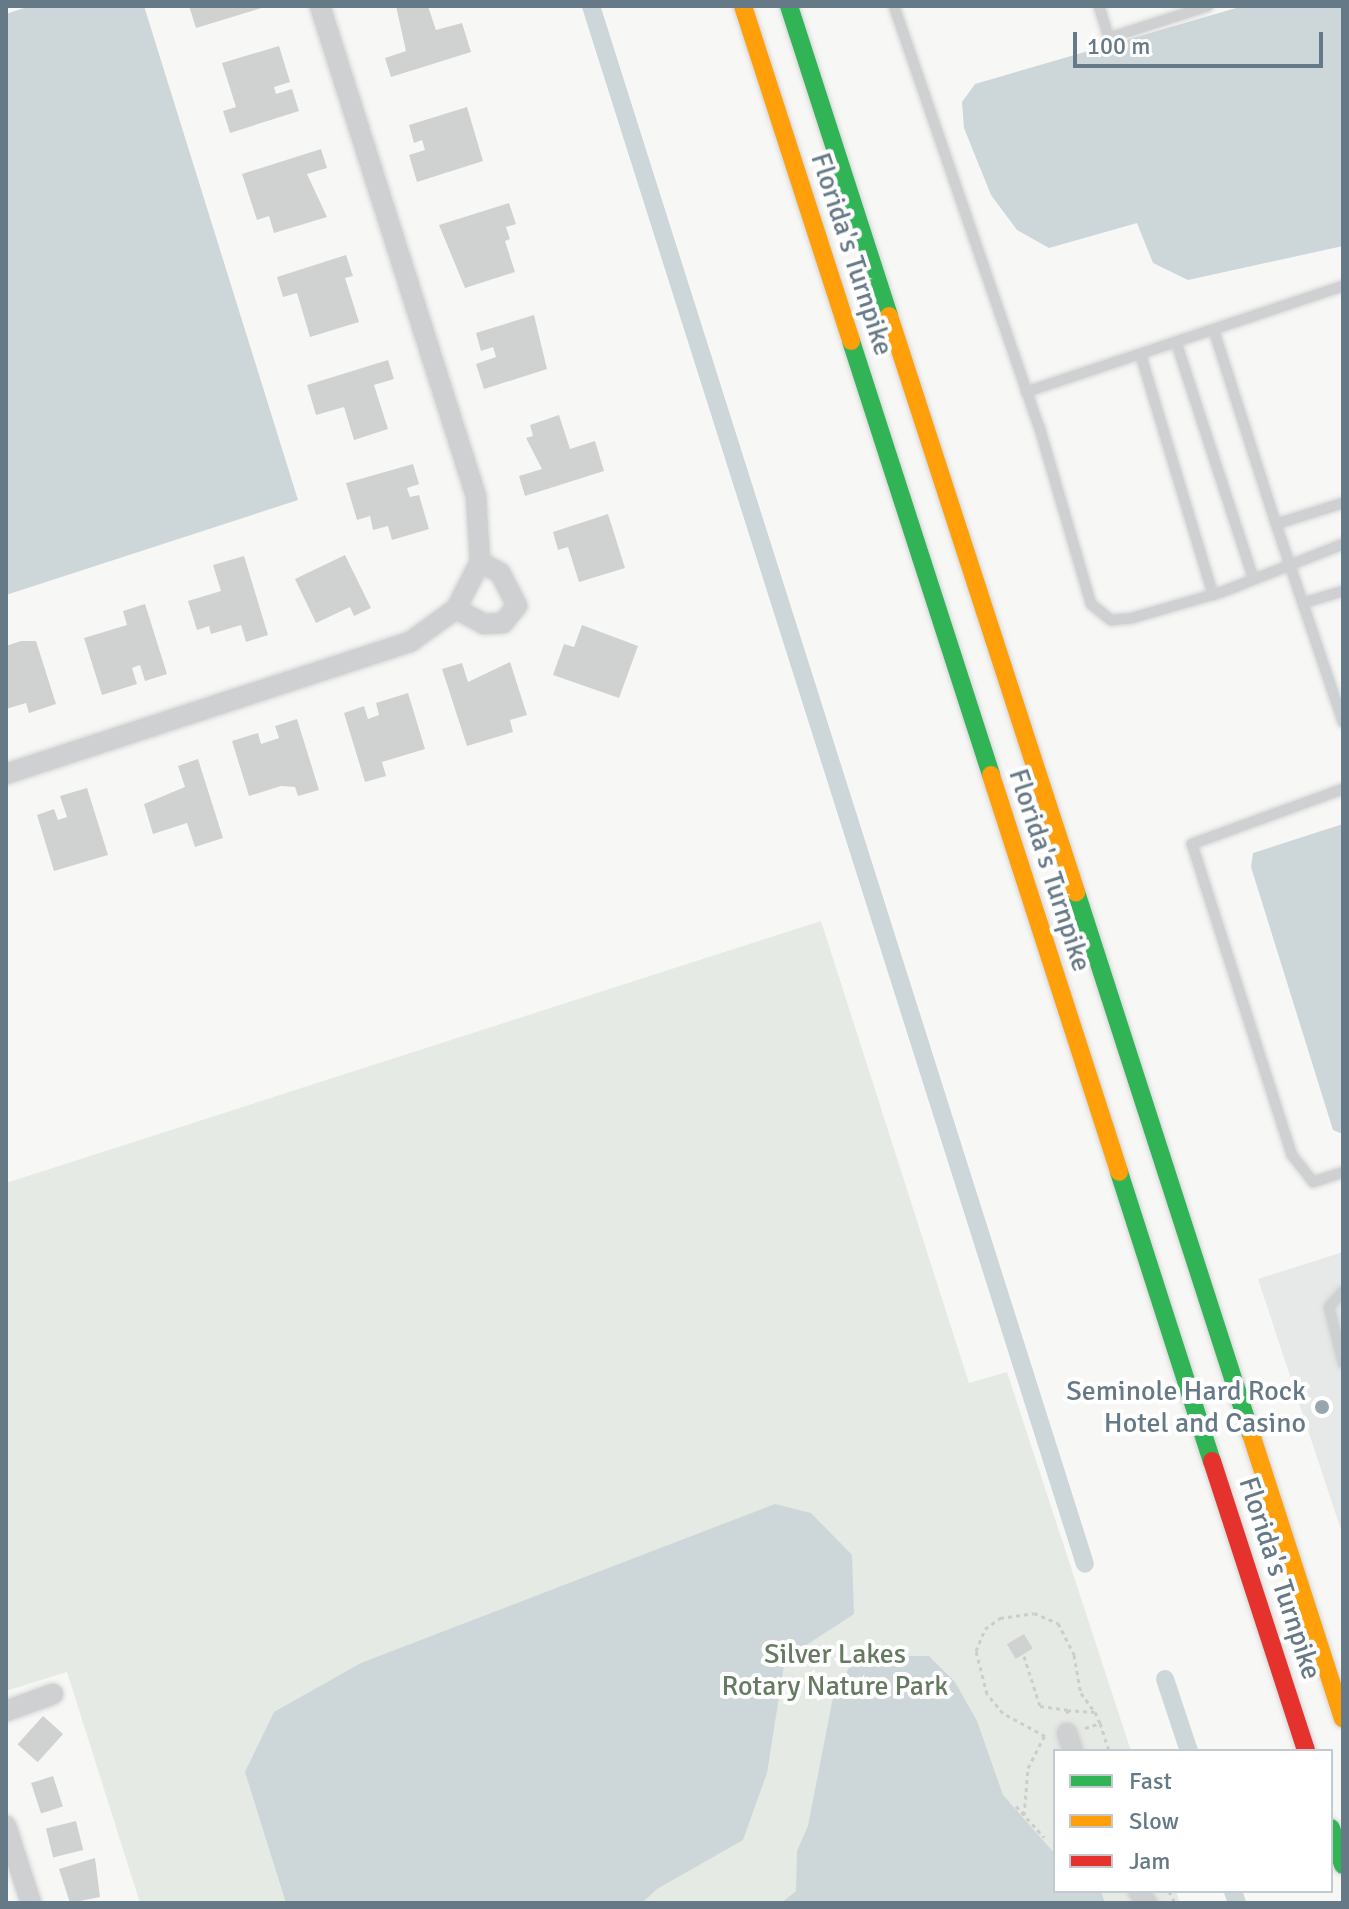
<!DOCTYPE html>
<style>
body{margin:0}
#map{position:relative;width:1349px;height:1909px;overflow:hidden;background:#f7f7f6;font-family:Signika,sans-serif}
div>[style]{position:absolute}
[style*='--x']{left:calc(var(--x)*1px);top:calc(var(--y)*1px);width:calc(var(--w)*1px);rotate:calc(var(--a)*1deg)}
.built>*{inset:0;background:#e7e8e8}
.green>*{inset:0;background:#e6eae4}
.water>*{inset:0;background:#cdd6d8}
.canal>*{height:18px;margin:-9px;padding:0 9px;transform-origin:9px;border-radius:9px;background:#cdd6d8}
.building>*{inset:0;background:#d0d2d2;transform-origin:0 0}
.path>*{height:3px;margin-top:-1.5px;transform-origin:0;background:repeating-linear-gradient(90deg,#cccdcd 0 4px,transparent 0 8px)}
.roads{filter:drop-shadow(0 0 2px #d3d4d4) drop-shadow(0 0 2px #d3d4d4)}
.lane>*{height:10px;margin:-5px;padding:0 5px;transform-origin:5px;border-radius:5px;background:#ced0d1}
.street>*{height:20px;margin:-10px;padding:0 10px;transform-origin:10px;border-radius:10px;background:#ced0d1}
.fast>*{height:18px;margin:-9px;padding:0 9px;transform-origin:9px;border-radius:9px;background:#30b455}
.slow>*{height:18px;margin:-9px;padding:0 9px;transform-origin:9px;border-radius:9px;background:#ff9f0a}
.jam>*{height:18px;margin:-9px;padding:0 9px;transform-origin:9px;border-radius:9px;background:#e5322d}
.dots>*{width:22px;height:22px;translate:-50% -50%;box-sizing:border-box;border:4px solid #fff;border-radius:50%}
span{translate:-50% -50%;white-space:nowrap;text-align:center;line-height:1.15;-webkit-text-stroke:8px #fff;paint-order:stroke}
.street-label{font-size:28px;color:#667987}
.poi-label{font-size:28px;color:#667987}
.right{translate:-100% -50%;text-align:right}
.park-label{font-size:28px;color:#667961}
.frame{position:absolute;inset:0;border:8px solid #667987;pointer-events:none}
.legend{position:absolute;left:1053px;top:1749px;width:280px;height:144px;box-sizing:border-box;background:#fff;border:2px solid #c2c9cf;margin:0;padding:10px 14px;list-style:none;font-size:24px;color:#667987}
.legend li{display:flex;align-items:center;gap:16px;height:40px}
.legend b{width:40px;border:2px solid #c2c9cf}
.scale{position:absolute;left:1073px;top:32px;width:250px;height:36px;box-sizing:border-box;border:4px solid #667987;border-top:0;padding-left:10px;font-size:24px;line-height:28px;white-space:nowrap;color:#667987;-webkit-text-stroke:6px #fff;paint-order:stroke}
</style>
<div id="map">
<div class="built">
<i style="clip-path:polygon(1343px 1252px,1343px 1536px,1258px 1279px)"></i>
</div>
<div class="green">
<i style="clip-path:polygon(821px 921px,969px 1383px,1007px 1372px,1131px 1751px,1055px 1751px,1055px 1891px,1176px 1891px,1180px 1903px,140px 1903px,67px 1672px,6px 1691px,6px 1183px)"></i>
</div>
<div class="water">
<i style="clip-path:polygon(30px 6px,144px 6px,298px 500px,6px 595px,6px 14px)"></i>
<i style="clip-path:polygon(1243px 6px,1343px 6px,1343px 246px,1188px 280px,1153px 263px,1137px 223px,1049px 248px,1017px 230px,991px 195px,964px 128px,962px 102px,975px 84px)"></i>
<i style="clip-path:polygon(1343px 824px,1343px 1134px,1333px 1130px,1251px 867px,1253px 853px)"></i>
<i style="clip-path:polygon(775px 1504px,811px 1513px,852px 1555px,854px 1614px,785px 1659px,767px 1773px,743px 1840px,657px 1889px,642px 1903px,286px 1903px,245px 1772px,274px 1712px,361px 1663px)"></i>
<i style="clip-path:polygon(886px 1656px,929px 1656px,955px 1682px,977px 1721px,1003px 1795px,1055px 1854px,1055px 1891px,1101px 1891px,1105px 1903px,781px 1903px,796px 1891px,797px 1851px,808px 1826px,833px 1697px,849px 1668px)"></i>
</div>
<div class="canal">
<i style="--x:591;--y:6;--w:1634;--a:72.41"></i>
<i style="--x:1165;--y:1679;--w:76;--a:71.6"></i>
<i style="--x:1233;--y:1891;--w:13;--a:72"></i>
</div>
<div class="building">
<i style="clip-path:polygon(189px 6px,265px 6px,265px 7px,196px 28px)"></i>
<i style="clip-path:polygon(396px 6px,428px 6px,436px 30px,462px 23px,471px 52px,391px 77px,385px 58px,406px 51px)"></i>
<i style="clip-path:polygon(279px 46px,290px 82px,274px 87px,276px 94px,292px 89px,299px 111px,230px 133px,223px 111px,236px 107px,222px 63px)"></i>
<i style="clip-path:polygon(467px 107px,483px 161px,417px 182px,409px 155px,425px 150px,422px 140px,414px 143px,409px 125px)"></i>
<i style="clip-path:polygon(321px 149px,327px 168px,307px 174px,327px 217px,274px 233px,269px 216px,257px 220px,242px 174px)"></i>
<i style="clip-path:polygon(509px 203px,516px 224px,506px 227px,510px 239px,505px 241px,515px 272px,465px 288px,439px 225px)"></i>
<i style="clip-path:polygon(346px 255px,353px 276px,345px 278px,359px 322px,310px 337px,297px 293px,283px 297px,277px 277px)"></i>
<i style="clip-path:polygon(534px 315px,547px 369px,484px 389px,476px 364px,496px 357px,493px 347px,481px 351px,476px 333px)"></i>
<i style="clip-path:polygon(388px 360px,394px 379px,374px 385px,388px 429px,354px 440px,344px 407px,316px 415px,307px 385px)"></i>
<i style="clip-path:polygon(559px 415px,570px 449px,595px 441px,604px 471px,525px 496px,519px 476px,542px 469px,526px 438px,533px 436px,530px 425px)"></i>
<i style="clip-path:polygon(413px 464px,419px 484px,407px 488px,410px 497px,419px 495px,429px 529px,392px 540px,388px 526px,373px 530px,370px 516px,357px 520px,346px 483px)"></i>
<i style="clip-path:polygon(608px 514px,625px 568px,579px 582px,568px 547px,558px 550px,553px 532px)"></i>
<i style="clip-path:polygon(345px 555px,371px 608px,354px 616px,350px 607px,316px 623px,295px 579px)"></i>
<i style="clip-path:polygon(244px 556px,268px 635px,246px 642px,241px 625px,211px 634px,209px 626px,197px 630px,188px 601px,221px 591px,213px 565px)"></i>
<i style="clip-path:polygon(145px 604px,167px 674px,145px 681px,140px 665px,132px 668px,137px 684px,102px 695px,84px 638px,127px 625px,123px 611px)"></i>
<i style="clip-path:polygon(582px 625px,638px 646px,619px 698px,553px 675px,564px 644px,574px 647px)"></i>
<i style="clip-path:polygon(21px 641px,36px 641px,56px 704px,29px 713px,26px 703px,6px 709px,6px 646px)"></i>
<i style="clip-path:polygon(510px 662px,527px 715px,510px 720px,513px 732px,467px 746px,442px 669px,462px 663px,468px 682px)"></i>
<i style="clip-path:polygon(408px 693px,425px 749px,382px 762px,386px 776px,365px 782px,344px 713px,364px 706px,368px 719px,379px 715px,376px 703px)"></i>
<i style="clip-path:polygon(297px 719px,319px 790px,298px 796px,295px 787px,281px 786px,249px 796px,232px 741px,258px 733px,261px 744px,279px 738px,275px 726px)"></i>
<i style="clip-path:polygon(198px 759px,223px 838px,195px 847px,187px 823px,153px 834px,144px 804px,185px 787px,178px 766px)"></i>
<i style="clip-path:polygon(87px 788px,108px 855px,54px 871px,37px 815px,54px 809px,58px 820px,67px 817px,60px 796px)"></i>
<i style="left:1024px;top:1634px;width:17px;height:20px;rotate:59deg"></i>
<i style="left:43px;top:1716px;width:27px;height:38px;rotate:42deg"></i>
<i style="left:53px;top:1776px;width:32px;height:23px;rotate:72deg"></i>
<i style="left:76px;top:1821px;width:30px;height:31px;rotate:76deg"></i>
<i style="clip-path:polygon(95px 1858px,100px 1897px,70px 1903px,59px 1869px)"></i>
</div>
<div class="path">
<i style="--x:1024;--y:1656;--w:52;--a:72.3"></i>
<i style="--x:1040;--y:1706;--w:29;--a:8"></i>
<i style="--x:1069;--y:1710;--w:7;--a:124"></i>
<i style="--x:1100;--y:1723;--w:29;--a:72"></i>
<i style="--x:1085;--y:1728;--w:16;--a:-18"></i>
<i style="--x:1100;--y:1723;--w:12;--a:-114"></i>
<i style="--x:1045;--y:1736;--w:48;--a:-151.3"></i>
<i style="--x:1003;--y:1713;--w:25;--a:-130"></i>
<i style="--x:987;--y:1694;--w:44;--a:-104.3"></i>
<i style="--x:976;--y:1651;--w:24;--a:-68"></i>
<i style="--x:985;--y:1629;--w:19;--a:-36"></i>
<i style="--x:1000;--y:1618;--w:34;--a:-8"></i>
<i style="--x:1034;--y:1613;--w:26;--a:23"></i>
<i style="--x:1058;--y:1623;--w:36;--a:63"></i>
<i style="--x:1074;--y:1655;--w:39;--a:80"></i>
<i style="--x:1081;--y:1693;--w:24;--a:54"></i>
<i style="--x:1095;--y:1712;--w:26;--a:-176"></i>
<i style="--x:1016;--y:1806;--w:42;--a:47.9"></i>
<i style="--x:1024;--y:1815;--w:47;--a:-85.1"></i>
<i style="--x:1028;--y:1768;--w:37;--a:-63"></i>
<i style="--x:1169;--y:1891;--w:13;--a:63"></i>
</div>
<div class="roads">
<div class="lane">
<i style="--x:894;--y:6;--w:444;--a:71"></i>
<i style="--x:1039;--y:426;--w:185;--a:73.7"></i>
<i style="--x:1091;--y:604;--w:26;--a:39"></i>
<i style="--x:1111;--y:620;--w:21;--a:-5"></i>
<i style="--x:1132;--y:618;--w:94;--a:-16.1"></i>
<i style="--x:1222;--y:592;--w:130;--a:-21.6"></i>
<i style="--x:1099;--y:6;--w:34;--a:73"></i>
<i style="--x:1109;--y:38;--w:104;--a:-17.9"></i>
<i style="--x:1214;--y:331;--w:203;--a:72.2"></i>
<i style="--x:1177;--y:345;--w:245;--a:71.9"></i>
<i style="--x:1141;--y:356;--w:250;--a:73.2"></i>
<i style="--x:1026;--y:392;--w:334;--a:-18.5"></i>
<i style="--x:1343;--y:503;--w:70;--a:162.6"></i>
<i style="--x:1276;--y:524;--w:209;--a:71.3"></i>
<i style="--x:1303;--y:603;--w:42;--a:-16.7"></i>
<i style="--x:1343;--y:789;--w:161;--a:160"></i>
<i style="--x:1192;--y:844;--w:327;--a:72.2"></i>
<i style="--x:1292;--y:1155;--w:34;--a:52"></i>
<i style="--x:1313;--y:1182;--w:32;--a:-18"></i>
<i style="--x:1343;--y:1291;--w:21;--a:131"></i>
<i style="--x:1329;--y:1307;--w:58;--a:76"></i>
</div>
<div class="street">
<i style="--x:456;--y:609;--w:32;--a:28"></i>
<i style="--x:484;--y:624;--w:19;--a:-3"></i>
<i style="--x:503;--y:623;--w:22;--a:-51"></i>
<i style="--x:517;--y:606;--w:37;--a:-117"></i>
<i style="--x:500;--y:573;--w:23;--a:-151"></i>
<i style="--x:6;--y:774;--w:425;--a:-18.1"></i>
<i style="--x:410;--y:642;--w:57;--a:-35.7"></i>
<i style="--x:456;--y:609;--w:53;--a:-62.9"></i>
<i style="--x:480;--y:562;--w:66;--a:-93.5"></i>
<i style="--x:476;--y:496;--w:514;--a:-107.66"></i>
<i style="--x:6;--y:1711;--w:50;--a:-19.9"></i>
<i style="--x:1067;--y:1733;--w:19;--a:72"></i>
<i style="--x:6;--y:1826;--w:81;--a:72"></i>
<i style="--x:1138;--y:1891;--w:15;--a:53"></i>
</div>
<div class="fast">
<i style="--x:789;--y:6;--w:326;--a:72.1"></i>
<i style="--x:851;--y:341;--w:456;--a:72.1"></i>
<i style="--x:1076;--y:892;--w:570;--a:72.11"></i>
<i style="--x:1119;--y:1172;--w:304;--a:72.2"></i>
<i style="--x:1331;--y:1828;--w:39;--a:72"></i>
</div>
<div class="slow">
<i style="--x:743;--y:6;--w:352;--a:72.1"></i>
<i style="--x:889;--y:316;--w:606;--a:72.01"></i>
<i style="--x:991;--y:775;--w:417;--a:72.1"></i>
<i style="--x:1251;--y:1434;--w:299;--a:72.1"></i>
</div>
<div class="jam">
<i style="--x:1212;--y:1461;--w:305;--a:72"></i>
</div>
</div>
<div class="dots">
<i style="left:1322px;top:1407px;background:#99a5ae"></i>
</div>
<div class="street-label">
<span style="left:852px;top:254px;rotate:72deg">Florida's Turnpike</span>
<span style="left:1050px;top:870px;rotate:72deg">Florida's Turnpike</span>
<span style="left:1280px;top:1578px;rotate:72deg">Florida's Turnpike</span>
</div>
<div class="poi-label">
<span class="right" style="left:1306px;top:1407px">Seminole Hard Rock<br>Hotel and Casino</span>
</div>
<div class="park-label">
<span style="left:835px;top:1670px">Silver Lakes<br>Rotary Nature Park</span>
</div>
<div class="frame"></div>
<ul class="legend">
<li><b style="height:10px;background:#30b455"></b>Fast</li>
<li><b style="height:10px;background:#ff9f0a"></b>Slow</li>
<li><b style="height:10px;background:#e5322d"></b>Jam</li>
</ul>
<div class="scale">100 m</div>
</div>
